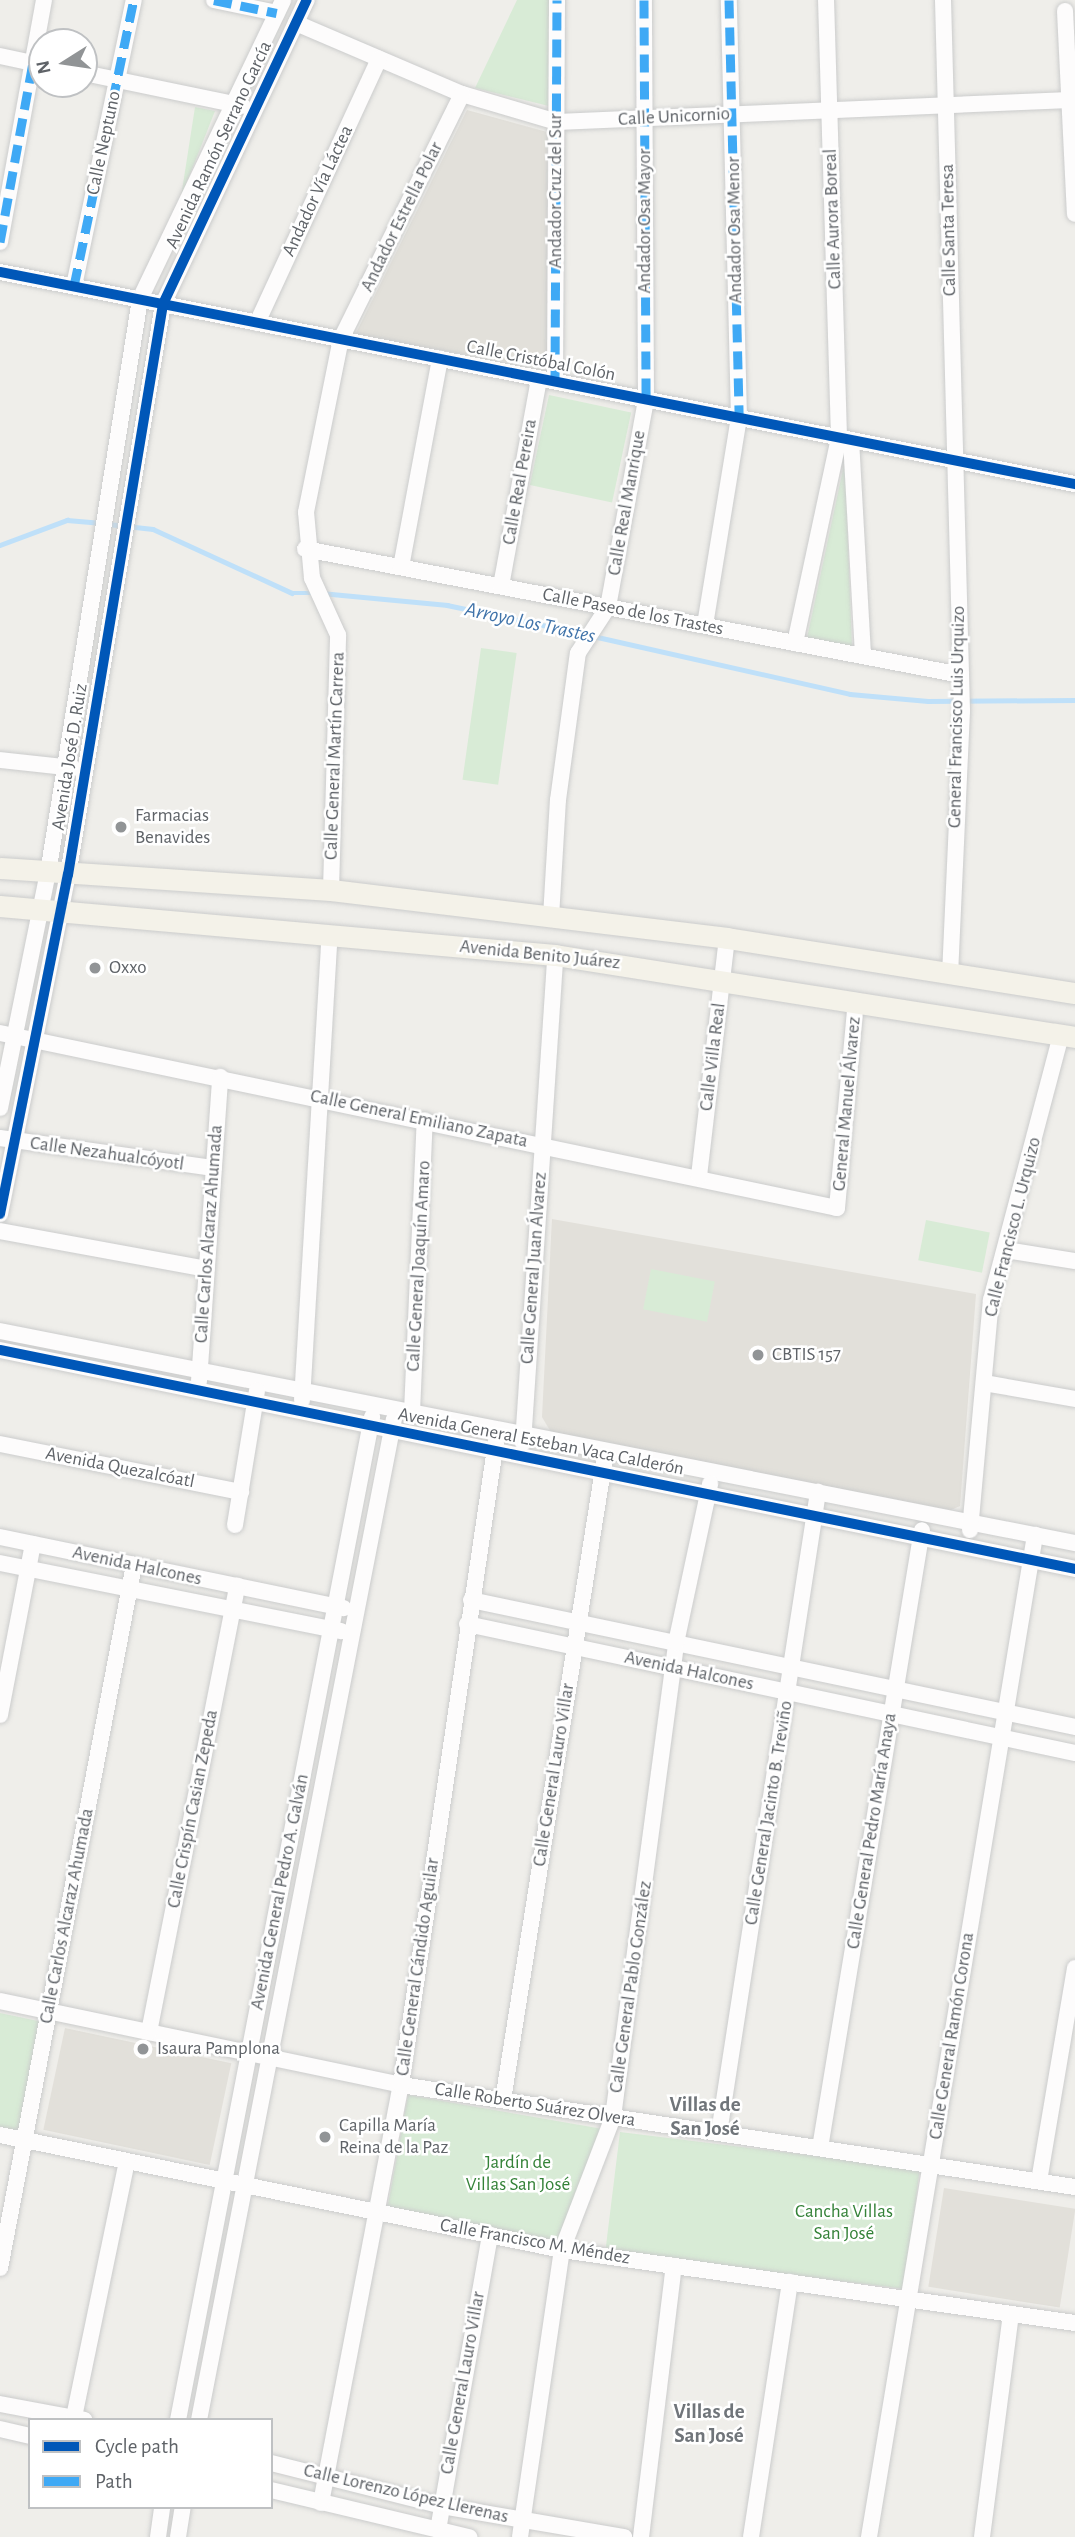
<!DOCTYPE html>
<meta charset="utf-8">
<style>
body{margin:0}
#map{position:relative;width:1075px;height:2537px;overflow:hidden;background:#efeeea;font-family:"Alegreya Sans",sans-serif}
div>[style]{position:absolute}
[style*='--x']{left:calc(var(--x)*1px);top:calc(var(--y)*1px);width:calc(var(--w)*1px);rotate:calc(var(--a)*1deg)}
.education>*{inset:0;background:#e2e0da;transform-origin:0 0}
.green>*{inset:0;background:#d8ebd6;transform-origin:0 0}
.stream>*{height:4.5px;margin:-2.25px;padding:0 2.25px;transform-origin:2.25px;border-radius:2.25px;background:#bfe0f9}
.roads{filter:drop-shadow(0 0 2px #cbcccc) drop-shadow(0 0 2px #cbcccc)}
.minor>*{height:16px;margin:-8px;padding:0 8px;transform-origin:8px;border-radius:8px;background:#fdfcfc}
.major>*{height:21px;margin:-10.5px;padding:0 10.5px;transform-origin:10.5px;border-radius:10.5px;background:#f4f2e9}
.quiet>*{height:9px;margin-top:-4.5px;transform-origin:0;background:repeating-linear-gradient(90deg,#3fa9f5 0 18px,transparent 0 27px)}
.cycleway>*{height:10px;margin:-5px;padding:0 5px;transform-origin:5px;border-radius:5px;background:#0057b8}
.dots>*{width:19px;height:19px;translate:-50% -50%;box-sizing:border-box;border:4px solid #fff;border-radius:50%}
span{translate:-50% -50%;white-space:nowrap;text-align:center;line-height:1.15;-webkit-text-stroke:5px #fff;paint-order:stroke}
.street-label{font-size:19px;color:#5f6368}
.poi-label{font-size:19px;color:#5f6368}
.left{translate:0 -50%;text-align:left}
.park-label{font-size:19px;color:#348238}
.water-label{font-size:21px;color:#4174aa;font-style:italic}
.neighbourhood-label{font-size:21px;color:#70757a;font-weight:700}
.legend{position:absolute;left:28px;top:2418px;width:245px;height:91px;box-sizing:border-box;background:#fff;border:2px solid #bfc1c3;margin:0;padding:9px 12px;list-style:none;font-size:21px;color:#5f6368}
.legend li{display:flex;align-items:center;gap:14px;height:35px}
.legend b{width:35px;border:2px solid #bfc1c3}
.north{position:absolute;left:28px;top:28px;width:70px;height:70px;box-sizing:border-box;background:#fff;border:2px solid #bfc1c3;border-radius:50%;rotate:258deg;font-size:19px;font-weight:700;line-height:28px;text-align:center;color:#5f6368}
.north::after{content:'';display:block;margin:auto;width:24px;height:32px;background:#919496;clip-path:polygon(50% 0,100% 100%,50% 72%,0 100%)}
</style>
<div id="map">
<div class="education">
<i style="clip-path:polygon(467px 110px,547px 132px,548px 369px,355px 335px)"></i>
<i style="clip-path:polygon(552px 1219px,976px 1294px,960px 1506px,951px 1510px,552px 1434px,542px 1417px)"></i>
<i style="left:65px;top:2028px;width:170px;height:104px;rotate:12deg"></i>
<i style="left:944px;top:2188px;width:133px;height:100px;rotate:9deg"></i>
</div>
<div class="green">
<i style="clip-path:polygon(517px 0,550px 0,549px 106px,475px 88px)"></i>
<i style="clip-path:polygon(195px 107px,215px 111px,181px 197px)"></i>
<i style="left:549px;top:395px;width:84px;height:92px;rotate:12deg"></i>
<i style="clip-path:polygon(845px 460px,852px 647px,807px 638px)"></i>
<i style="left:481px;top:648px;width:36px;height:133px;rotate:8deg"></i>
<i style="left:926px;top:1220px;width:65px;height:41px;rotate:11deg"></i>
<i style="left:651px;top:1269px;width:65px;height:41px;rotate:11deg"></i>
<i style="clip-path:polygon(0 2013px,43px 2022px,20px 2134px,0 2130px)"></i>
<i style="clip-path:polygon(408px 2095px,603px 2129px,557px 2242px,387px 2210px)"></i>
<i style="left:620px;top:2132px;width:302px;height:121px;rotate:7deg"></i>
</div>
<div class="stream">
<i style="--x:108;--y:524;--w:45;--a:6.3"></i>
<i style="--x:153;--y:529;--w:153;--a:24.7"></i>
<i style="--x:292;--y:593;--w:21;--a:0"></i>
<i style="--x:0;--y:545;--w:72;--a:-20.5"></i>
<i style="--x:67;--y:520;--w:32;--a:5"></i>
<i style="--x:321;--y:593;--w:127;--a:5.4"></i>
<i style="--x:447;--y:605;--w:141;--a:11.9"></i>
<i style="--x:593;--y:636;--w:263;--a:12.7"></i>
<i style="--x:850;--y:694;--w:78;--a:5.1"></i>
<i style="--x:928;--y:701;--w:147;--a:-0.4"></i>
</div>
<div class="roads">
<div class="minor">
<i style="--x:214;--y:0;--w:64;--a:11.7"></i>
<i style="--x:943;--y:0;--w:711;--a:88.47"></i>
<i style="--x:962;--y:711;--w:263;--a:92.6"></i>
<i style="--x:1065;--y:11;--w:203;--a:87.2"></i>
<i style="--x:296;--y:23;--w:181;--a:23.2"></i>
<i style="--x:462;--y:94;--w:99;--a:16.4"></i>
<i style="--x:557;--y:122;--w:513;--a:-2.46"></i>
<i style="--x:0;--y:56;--w:43;--a:12.1"></i>
<i style="--x:84;--y:73;--w:162;--a:11.7"></i>
<i style="--x:0;--y:242;--w:246;--a:-79.7"></i>
<i style="--x:0;--y:272;--w:1096;--a:11.16"></i>
<i style="--x:74;--y:286;--w:292;--a:-78.2"></i>
<i style="--x:257;--y:323;--w:291;--a:-65.2"></i>
<i style="--x:555;--y:381;--w:381;--a:-89.7"></i>
<i style="--x:851;--y:440;--w:216;--a:86.8"></i>
<i style="--x:305;--y:549;--w:668;--a:10.87"></i>
<i style="--x:401;--y:567;--w:212;--a:-79.4"></i>
<i style="--x:501;--y:586;--w:211;--a:-79.6"></i>
<i style="--x:705;--y:625;--w:210;--a:-80.7"></i>
<i style="--x:739;--y:418;--w:418;--a:-91.4"></i>
<i style="--x:795;--y:643;--w:211;--a:-77.9"></i>
<i style="--x:839;--y:437;--w:437;--a:-91.7"></i>
<i style="--x:0;--y:760;--w:74;--a:6.2"></i>
<i style="--x:331;--y:890;--w:255;--a:-88.4"></i>
<i style="--x:338;--y:635;--w:63;--a:-114.5"></i>
<i style="--x:312;--y:578;--w:66;--a:-95.2"></i>
<i style="--x:306;--y:512;--w:177;--a:-78.6"></i>
<i style="--x:341;--y:339;--w:273;--a:-63.7"></i>
<i style="--x:551;--y:917;--w:117;--a:-86.6"></i>
<i style="--x:558;--y:800;--w:148;--a:-82.3"></i>
<i style="--x:578;--y:653;--w:55;--a:-56.9"></i>
<i style="--x:608;--y:607;--w:211;--a:-79.6"></i>
<i style="--x:646;--y:399;--w:399;--a:-90.3"></i>
<i style="--x:0;--y:1033;--w:855;--a:11.81"></i>
<i style="--x:837;--y:1208;--w:208;--a:-84.8"></i>
<i style="--x:0;--y:1108;--w:240;--a:-78.5"></i>
<i style="--x:48;--y:873;--w:581;--a:-80.89"></i>
<i style="--x:140;--y:299;--w:331;--a:-64.4"></i>
<i style="--x:0;--y:1138;--w:216;--a:8"></i>
<i style="--x:699;--y:1176;--w:240;--a:-83.3"></i>
<i style="--x:0;--y:1214;--w:346;--a:-78.7"></i>
<i style="--x:68;--y:875;--w:579;--a:-80.55"></i>
<i style="--x:163;--y:304;--w:336;--a:-64.7"></i>
<i style="--x:0;--y:1231;--w:210;--a:10.4"></i>
<i style="--x:1006;--y:1250;--w:70;--a:9.1"></i>
<i style="--x:0;--y:1331;--w:1096;--a:11.16"></i>
<i style="--x:0;--y:1350;--w:1097;--a:11.51"></i>
<i style="--x:199;--y:1381;--w:305;--a:-86"></i>
<i style="--x:984;--y:1383;--w:92;--a:10"></i>
<i style="--x:302;--y:1400;--w:466;--a:-86.6"></i>
<i style="--x:412;--y:1412;--w:292;--a:-87.5"></i>
<i style="--x:523;--y:1443;--w:489;--a:-86.2"></i>
<i style="--x:0;--y:1444;--w:246;--a:11.3"></i>
<i style="--x:235;--y:1525;--w:136;--a:-80.7"></i>
<i style="--x:970;--y:1530;--w:231;--a:-84.8"></i>
<i style="--x:991;--y:1300;--w:274;--a:-75.2"></i>
<i style="--x:0;--y:1537;--w:351;--a:11.7"></i>
<i style="--x:0;--y:1563;--w:348;--a:11.3"></i>
<i style="--x:471;--y:1600;--w:617;--a:11.87"></i>
<i style="--x:467;--y:1624;--w:622;--a:11.98"></i>
<i style="--x:0;--y:1715;--w:174;--a:-79.1"></i>
<i style="--x:0;--y:2001;--w:410;--a:11.8"></i>
<i style="--x:401;--y:2085;--w:682;--a:8.61"></i>
<i style="--x:149;--y:2032;--w:455;--a:-78.8"></i>
<i style="--x:503;--y:2100;--w:645;--a:-80.99"></i>
<i style="--x:719;--y:2133;--w:649;--a:-81.22"></i>
<i style="--x:0;--y:2135;--w:574;--a:11.56"></i>
<i style="--x:562;--y:2250;--w:518;--a:8.1"></i>
<i style="--x:820;--y:2148;--w:626;--a:-80.63"></i>
<i style="--x:1039;--y:2181;--w:216;--a:-80.4"></i>
<i style="--x:0;--y:2268;--w:716;--a:-79.21"></i>
<i style="--x:0;--y:2404;--w:86;--a:10.7"></i>
<i style="--x:74;--y:2417;--w:261;--a:-78.3"></i>
<i style="--x:178;--y:2420;--w:1022;--a:-79.05"></i>
<i style="--x:199;--y:2420;--w:1020;--a:-78.98"></i>
<i style="--x:0;--y:2429;--w:31;--a:13"></i>
<i style="--x:271;--y:2463;--w:176;--a:14.1"></i>
<i style="--x:442;--y:2506;--w:185;--a:9.7"></i>
<i style="--x:271;--y:2490;--w:204;--a:13.4"></i>
<i style="--x:321;--y:2503;--w:426;--a:-79.2"></i>
<i style="--x:401;--y:2085;--w:650;--a:-81.6"></i>
<i style="--x:438;--y:2530;--w:300;--a:-80"></i>
<i style="--x:158;--y:2537;--w:30;--a:-82"></i>
<i style="--x:178;--y:2537;--w:30;--a:-81"></i>
<i style="--x:520;--y:2537;--w:290;--a:-81.7"></i>
<i style="--x:562;--y:2250;--w:142;--a:-69"></i>
<i style="--x:613;--y:2117;--w:478;--a:-82.4"></i>
<i style="--x:676;--y:1643;--w:163;--a:-77.9"></i>
<i style="--x:641;--y:2537;--w:273;--a:-83.1"></i>
<i style="--x:751;--y:2537;--w:258;--a:-81.3"></i>
<i style="--x:869;--y:2537;--w:1016;--a:-80.59"></i>
<i style="--x:982;--y:2537;--w:225;--a:-82.6"></i>
</div>
<div class="major">
<i style="--x:0;--y:868;--w:332;--a:3.8"></i>
<i style="--x:331;--y:890;--w:399;--a:6.9"></i>
<i style="--x:727;--y:938;--w:352;--a:9"></i>
<i style="--x:0;--y:906;--w:557;--a:5.05"></i>
<i style="--x:555;--y:955;--w:526;--a:8.96"></i>
</div>
</div>
<div class="quiet">
<i style="--x:214;--y:0;--w:64;--a:11.7"></i>
<i style="--x:644;--y:0;--w:399;--a:89.7"></i>
<i style="--x:729;--y:0;--w:418;--a:88.6"></i>
<i style="--x:0;--y:242;--w:182;--a:-79.6"></i>
<i style="--x:74;--y:286;--w:292;--a:-78.2"></i>
<i style="--x:555;--y:381;--w:381;--a:-89.7"></i>
</div>
<div class="cycleway">
<i style="--x:0;--y:272;--w:1096;--a:11.16"></i>
<i style="--x:0;--y:1214;--w:346;--a:-78.7"></i>
<i style="--x:68;--y:875;--w:579;--a:-80.55"></i>
<i style="--x:163;--y:304;--w:336;--a:-64.7"></i>
<i style="--x:0;--y:1350;--w:1097;--a:11.51"></i>
</div>
<div class="dots">
<i style="left:121px;top:827px;background:#919496"></i>
<i style="left:95px;top:968px;background:#919496"></i>
<i style="left:758px;top:1355px;background:#919496"></i>
<i style="left:143px;top:2049px;background:#919496"></i>
<i style="left:325px;top:2137px;background:#919496"></i>
</div>
<div class="street-label">
<span style="left:674px;top:117px;rotate:-3deg">Calle Unicornio</span>
<span style="left:104px;top:143px;rotate:-78deg">Calle Neptuno</span>
<span style="left:219px;top:145px;rotate:-65deg">Avenida Ramón Serrano García</span>
<span style="left:318px;top:191px;rotate:-65deg">Andador Vía Láctea</span>
<span style="left:556px;top:191px;rotate:-90deg">Andador Cruz del Sur</span>
<span style="left:402px;top:217px;rotate:-64deg">Andador Estrella Polar</span>
<span style="left:833px;top:219px;rotate:-92deg">Calle Aurora Boreal</span>
<span style="left:645px;top:221px;rotate:-90deg">Andador Osa Mayor</span>
<span style="left:735px;top:230px;rotate:-91deg">Andador Osa Menor</span>
<span style="left:949px;top:230px;rotate:-91deg">Calle Santa Teresa</span>
<span style="left:541px;top:361px;rotate:11deg">Calle Cristóbal Colón</span>
<span style="left:520px;top:482px;rotate:-80deg">Calle Real Pereira</span>
<span style="left:627px;top:503px;rotate:-80deg">Calle Real Manrique</span>
<span style="left:633px;top:612px;rotate:11deg">Calle Paseo de los Trastes</span>
<span style="left:957px;top:717px;rotate:-89deg">General Francisco Luis Urquizo</span>
<span style="left:335px;top:756px;rotate:-88deg">Calle General Martín Carrera</span>
<span style="left:70px;top:757px;rotate:-81deg">Avenida José D. Ruiz</span>
<span style="left:540px;top:955px;rotate:6deg">Avenida Benito Juárez</span>
<span style="left:713px;top:1057px;rotate:-83deg">Calle Villa Real</span>
<span style="left:847px;top:1104px;rotate:-85deg">General Manuel Álvarez</span>
<span style="left:419px;top:1119px;rotate:12deg">Calle General Emiliano Zapata</span>
<span style="left:107px;top:1154px;rotate:8deg">Calle Nezahualcóyotl</span>
<span style="left:1013px;top:1227px;rotate:-76deg">Calle Francisco L. Urquizo</span>
<span style="left:209px;top:1234px;rotate:-86deg">Calle Carlos Alcaraz Ahumada</span>
<span style="left:419px;top:1266px;rotate:-87deg">Calle General Joaquín Amaro</span>
<span style="left:534px;top:1268px;rotate:-86deg">Calle General Juan Álvarez</span>
<span style="left:541px;top:1442px;rotate:11deg">Avenida General Esteban Vaca Calderón</span>
<span style="left:120px;top:1468px;rotate:11deg">Avenida Quezalcóatl</span>
<span style="left:137px;top:1566px;rotate:12deg">Avenida Halcones</span>
<span style="left:689px;top:1671px;rotate:12deg">Avenida Halcones</span>
<span style="left:554px;top:1775px;rotate:-81deg">Calle General Lauro Villar</span>
<span style="left:193px;top:1809px;rotate:-79deg">Calle Crispín Casian Zepeda</span>
<span style="left:769px;top:1813px;rotate:-81deg">Calle General Jacinto B. Treviño</span>
<span style="left:872px;top:1831px;rotate:-81deg">Calle General Pedro María Anaya</span>
<span style="left:280px;top:1892px;rotate:-79deg">Avenida General Pedro A. Galván</span>
<span style="left:67px;top:1916px;rotate:-79deg">Calle Carlos Alcaraz Ahumada</span>
<span style="left:418px;top:1967px;rotate:-82deg">Calle General Cándido Aguilar</span>
<span style="left:631px;top:1987px;rotate:-82deg">Calle General Pablo González</span>
<span style="left:952px;top:2036px;rotate:-81deg">Calle General Ramón Corona</span>
<span style="left:535px;top:2105px;rotate:9deg">Calle Roberto Suárez Olvera</span>
<span style="left:535px;top:2242px;rotate:10deg">Calle Francisco M. Méndez</span>
<span style="left:463px;top:2383px;rotate:-80deg">Calle General Lauro Villar</span>
<span style="left:406px;top:2494px;rotate:13deg">Calle Lorenzo López Llerenas</span>
</div>
<div class="poi-label">
<span class="left" style="left:135px;top:827px">Farmacias<br>Benavides</span>
<span class="left" style="left:109px;top:968px">Oxxo</span>
<span class="left" style="left:772px;top:1355px">CBTIS 157</span>
<span class="left" style="left:157px;top:2049px">Isaura Pamplona</span>
<span class="left" style="left:339px;top:2137px">Capilla María<br>Reina de la Paz</span>
</div>
<div class="park-label">
<span style="left:518px;top:2174px">Jardín de<br>Villas San José</span>
<span style="left:844px;top:2223px">Cancha Villas<br>San José</span>
</div>
<div class="water-label">
<span style="left:530px;top:623px;rotate:12deg">Arroyo Los Trastes</span>
</div>
<div class="neighbourhood-label">
<span style="left:705px;top:2117px">Villas de<br>San José</span>
<span style="left:709px;top:2424px">Villas de<br>San José</span>
</div>
<ul class="legend">
<li><b style="height:9px;background:#0057b8"></b>Cycle path</li>
<li><b style="height:9px;background:#3fa9f5"></b>Path</li>
</ul>
<div class="north">N</div>
</div>
